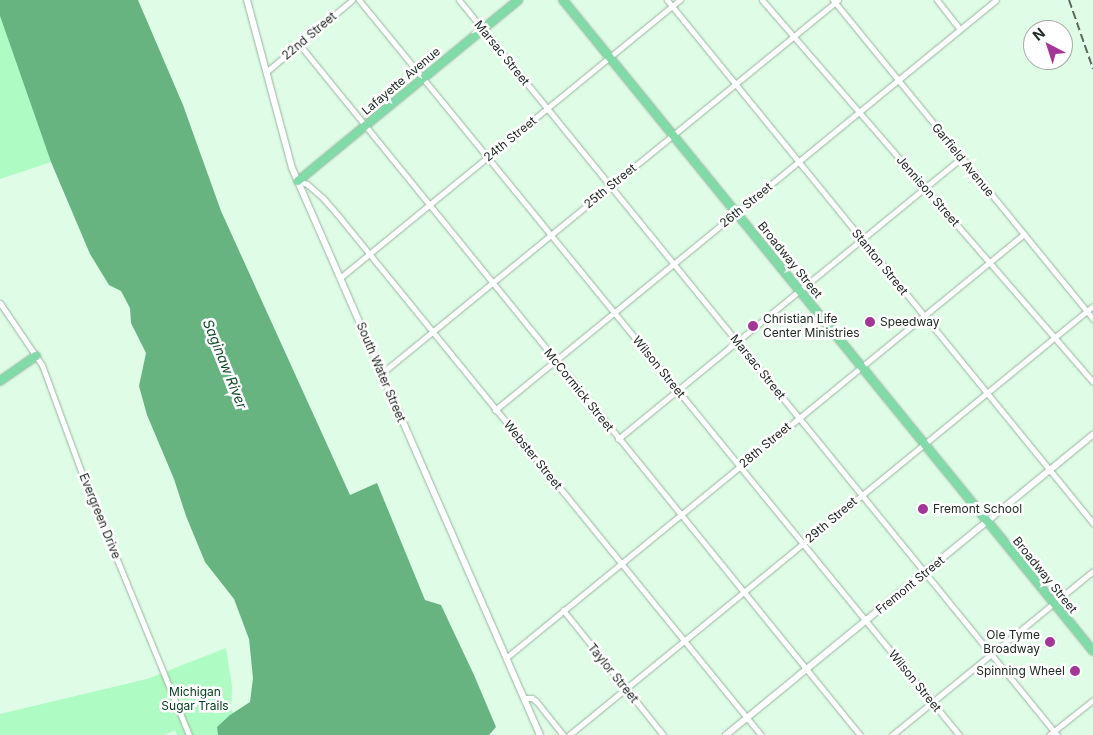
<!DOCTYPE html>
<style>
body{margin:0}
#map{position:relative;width:1093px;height:735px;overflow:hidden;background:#dffce6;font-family:Inter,sans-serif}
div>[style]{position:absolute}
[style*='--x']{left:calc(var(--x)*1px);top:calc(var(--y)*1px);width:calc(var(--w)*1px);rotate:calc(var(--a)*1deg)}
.green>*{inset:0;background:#aefbc4}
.water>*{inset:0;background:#67b480}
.roads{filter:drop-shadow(0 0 1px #99b4a0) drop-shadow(0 0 1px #99b4a0)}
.minor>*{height:5px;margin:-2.5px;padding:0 2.5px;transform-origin:2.5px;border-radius:2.5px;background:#fff}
.tertiary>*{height:6px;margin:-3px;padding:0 3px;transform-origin:3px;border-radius:3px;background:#fff}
.primary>*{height:8px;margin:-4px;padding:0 4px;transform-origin:4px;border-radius:4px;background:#80dba9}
.rail>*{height:2px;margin-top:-1px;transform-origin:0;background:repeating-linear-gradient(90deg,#5a6a5e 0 8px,transparent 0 12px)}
.dots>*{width:14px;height:14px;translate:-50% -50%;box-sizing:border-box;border:2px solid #fff;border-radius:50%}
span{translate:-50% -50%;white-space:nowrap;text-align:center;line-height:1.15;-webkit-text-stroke:5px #fff;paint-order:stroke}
.street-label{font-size:12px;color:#212b24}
.poi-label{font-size:12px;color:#212b24}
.left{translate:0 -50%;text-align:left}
.right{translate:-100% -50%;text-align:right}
.park-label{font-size:12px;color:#01411f}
.water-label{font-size:14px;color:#134d2a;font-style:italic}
.north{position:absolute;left:1023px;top:20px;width:50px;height:50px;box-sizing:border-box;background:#fff;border:1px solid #a6aaa7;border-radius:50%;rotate:320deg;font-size:14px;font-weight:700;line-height:20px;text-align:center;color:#212b24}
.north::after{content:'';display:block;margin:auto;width:18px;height:22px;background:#a33696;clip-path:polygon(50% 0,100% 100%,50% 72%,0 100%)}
</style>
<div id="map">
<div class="green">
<i style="clip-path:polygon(0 16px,51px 162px,0 179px)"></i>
<i style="clip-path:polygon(226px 648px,232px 687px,231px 709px,244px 735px,177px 735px,175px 730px,164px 735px,0 735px,0 714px,147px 679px)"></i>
</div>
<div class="water">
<i style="clip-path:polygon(0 0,138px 0,183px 105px,221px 211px,350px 495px,377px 483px,425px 600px,441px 605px,474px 675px,496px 727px,489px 735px,218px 735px,217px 727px,230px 715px,250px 702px,253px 678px,249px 639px,234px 599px,205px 562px,186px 516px,174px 479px,147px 415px,139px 386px,146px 353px,131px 323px,130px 308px,121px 291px,109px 285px,90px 254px,51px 162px,0 16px)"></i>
</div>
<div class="roads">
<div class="minor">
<i style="--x:359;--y:0;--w:949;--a:50.77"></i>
<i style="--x:459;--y:0;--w:948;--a:50.87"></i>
<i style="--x:667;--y:0;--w:675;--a:50.84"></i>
<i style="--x:762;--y:0;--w:505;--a:49.09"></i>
<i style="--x:833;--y:0;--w:412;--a:50.8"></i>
<i style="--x:937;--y:0;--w:37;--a:52"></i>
<i style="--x:299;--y:44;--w:890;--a:50.93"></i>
<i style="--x:266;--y:72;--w:112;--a:-39.9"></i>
<i style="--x:298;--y:181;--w:9;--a:18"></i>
<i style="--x:307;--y:184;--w:21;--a:41"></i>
<i style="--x:323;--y:198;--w:28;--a:49"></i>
<i style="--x:341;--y:219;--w:665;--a:50.86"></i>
<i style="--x:341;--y:277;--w:438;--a:-39.3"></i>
<i style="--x:0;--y:303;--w:75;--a:55.9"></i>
<i style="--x:42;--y:365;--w:116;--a:69.8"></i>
<i style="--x:82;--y:474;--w:282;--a:67.7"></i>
<i style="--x:382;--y:373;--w:589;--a:-39.28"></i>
<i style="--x:495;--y:410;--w:647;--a:-39.3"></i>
<i style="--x:618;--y:439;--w:443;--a:-39.3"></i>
<i style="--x:563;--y:610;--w:160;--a:51.3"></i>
<i style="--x:507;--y:657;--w:668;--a:-39.29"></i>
<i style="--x:524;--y:698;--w:8;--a:0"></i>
<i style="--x:532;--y:698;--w:5;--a:37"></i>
<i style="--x:536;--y:701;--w:43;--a:51.5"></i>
<i style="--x:569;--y:735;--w:677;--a:-39.31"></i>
<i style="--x:892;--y:735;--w:259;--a:-39.2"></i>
<i style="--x:1049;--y:735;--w:56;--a:-38.5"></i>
</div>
<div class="tertiary">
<i style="--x:247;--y:0;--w:174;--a:75"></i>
<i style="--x:292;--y:168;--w:619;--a:66.38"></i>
<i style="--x:726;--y:735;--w:474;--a:-39.3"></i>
</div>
<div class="primary">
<i style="--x:563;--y:0;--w:839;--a:50.85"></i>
<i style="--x:298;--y:181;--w:285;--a:-39.4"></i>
<i style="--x:0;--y:381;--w:44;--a:-34.8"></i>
</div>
</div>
<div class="rail">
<i style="--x:1069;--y:0;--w:73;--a:70.8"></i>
</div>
<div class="dots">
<i style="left:870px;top:322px;background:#a33696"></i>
<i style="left:753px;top:326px;background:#a33696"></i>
<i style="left:923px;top:509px;background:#a33696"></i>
<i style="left:1050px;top:642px;background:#a33696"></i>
<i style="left:1075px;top:671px;background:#a33696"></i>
</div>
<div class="street-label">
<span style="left:309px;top:36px;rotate:-40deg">22nd Street</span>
<span style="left:502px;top:53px;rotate:51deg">Marsac Street</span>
<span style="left:401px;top:81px;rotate:-40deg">Lafayette Avenue</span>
<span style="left:510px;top:139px;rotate:-39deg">24th Street</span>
<span style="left:963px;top:160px;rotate:51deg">Garfield Avenue</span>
<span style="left:610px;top:186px;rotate:-39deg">25th Street</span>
<span style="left:928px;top:191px;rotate:49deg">Jennison Street</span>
<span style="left:746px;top:205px;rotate:-39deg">26th Street</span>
<span style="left:790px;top:260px;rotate:51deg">Broadway Street</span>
<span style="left:880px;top:262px;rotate:51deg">Stanton Street</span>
<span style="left:659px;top:367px;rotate:51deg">Wilson Street</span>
<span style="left:758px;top:367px;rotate:51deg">Marsac Street</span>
<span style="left:381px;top:372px;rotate:67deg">South Water Street</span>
<span style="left:579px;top:390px;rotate:51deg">McCormick Street</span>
<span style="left:765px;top:445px;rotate:-40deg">28th Street</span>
<span style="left:533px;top:455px;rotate:51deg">Webster Street</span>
<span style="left:100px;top:516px;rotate:68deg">Evergreen Drive</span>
<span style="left:831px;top:520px;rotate:-40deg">29th Street</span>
<span style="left:1045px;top:575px;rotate:51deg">Broadway Street</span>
<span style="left:910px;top:585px;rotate:-39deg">Fremont Street</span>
<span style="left:613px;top:673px;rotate:51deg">Taylor Street</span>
<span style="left:915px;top:681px;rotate:51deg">Wilson Street</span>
</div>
<div class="poi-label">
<span class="left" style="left:763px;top:326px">Christian Life<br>Center Ministries</span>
<span class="left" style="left:880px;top:322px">Speedway</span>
<span class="left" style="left:933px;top:509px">Fremont School</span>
<span class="right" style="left:1040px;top:642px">Ole Tyme<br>Broadway</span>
<span class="right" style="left:1065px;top:671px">Spinning Wheel</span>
</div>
<div class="park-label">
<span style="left:195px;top:699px">Michigan<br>Sugar Trails</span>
</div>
<div class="water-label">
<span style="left:225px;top:364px;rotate:68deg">Saginaw River</span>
</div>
<div class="north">N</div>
</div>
